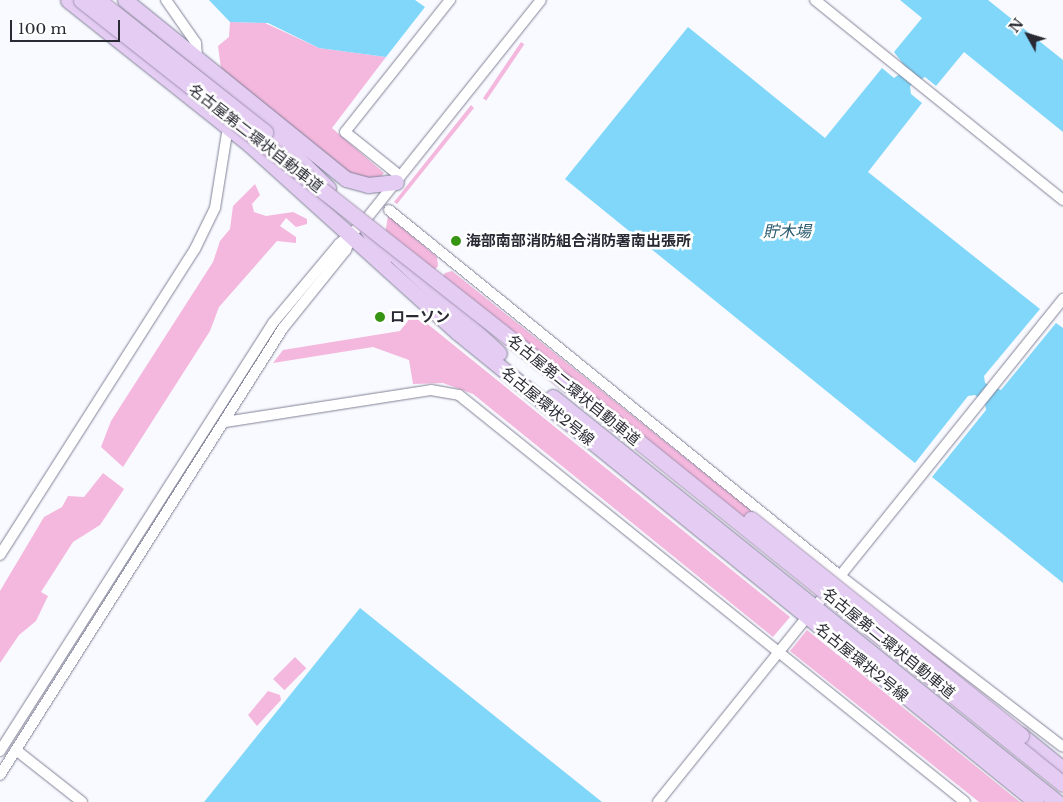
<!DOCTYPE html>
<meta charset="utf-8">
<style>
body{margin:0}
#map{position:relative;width:1063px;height:802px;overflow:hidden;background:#f9faff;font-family:"Libre Baskerville","Noto Sans JP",serif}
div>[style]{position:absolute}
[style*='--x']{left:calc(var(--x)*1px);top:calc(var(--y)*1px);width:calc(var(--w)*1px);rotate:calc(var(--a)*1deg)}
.green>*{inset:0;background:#f4b7dd;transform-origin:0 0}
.water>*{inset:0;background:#80d7fa}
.roads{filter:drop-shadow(0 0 1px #808197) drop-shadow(0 0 1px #808197)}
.minor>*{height:10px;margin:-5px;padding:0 5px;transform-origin:5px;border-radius:5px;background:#fff}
.highway>*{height:15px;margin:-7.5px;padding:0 7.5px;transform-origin:7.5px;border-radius:7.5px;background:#e4ccf3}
.bridges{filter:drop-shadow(0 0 1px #a393b0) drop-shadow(0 0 1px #a393b0)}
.highway-bridge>*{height:15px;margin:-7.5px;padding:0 7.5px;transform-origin:7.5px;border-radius:7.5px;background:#e4ccf3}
.dots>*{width:14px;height:14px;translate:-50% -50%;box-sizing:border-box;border:2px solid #fff;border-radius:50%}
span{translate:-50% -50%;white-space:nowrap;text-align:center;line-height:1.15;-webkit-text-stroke:5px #fff;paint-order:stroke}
.street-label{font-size:15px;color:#292a33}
.poi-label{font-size:15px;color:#292a33;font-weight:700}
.left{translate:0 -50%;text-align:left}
.water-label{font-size:16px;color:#2b5c6f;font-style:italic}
.north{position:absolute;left:1003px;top:10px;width:50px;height:50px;-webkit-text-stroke:4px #fff;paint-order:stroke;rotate:309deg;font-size:14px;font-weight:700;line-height:20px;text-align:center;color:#292a33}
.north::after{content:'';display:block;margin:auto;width:18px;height:22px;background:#292a33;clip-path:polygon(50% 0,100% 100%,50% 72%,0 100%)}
.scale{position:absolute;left:10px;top:20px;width:110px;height:22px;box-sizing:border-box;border:2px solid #292a33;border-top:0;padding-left:6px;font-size:15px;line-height:18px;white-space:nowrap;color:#292a33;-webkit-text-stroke:4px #fff;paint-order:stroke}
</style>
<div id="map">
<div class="green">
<i style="clip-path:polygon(230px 22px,265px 23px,319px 48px,386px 57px,332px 128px,266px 71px,384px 173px,379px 179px,364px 184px,222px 76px,218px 46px,229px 37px)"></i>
<i style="left:521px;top:42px;width:4px;height:68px;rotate:34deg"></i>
<i style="clip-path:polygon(471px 105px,474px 108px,397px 204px,394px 202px)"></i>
<i style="clip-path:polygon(255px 184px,260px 195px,252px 204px,254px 212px,266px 216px,293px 212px,307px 219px,307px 224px,296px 227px,286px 218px,280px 226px,296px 237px,296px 243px,277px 241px,219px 307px,210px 331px,123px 467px,101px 447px,111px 421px,213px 262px,220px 241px,230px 229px,233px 206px)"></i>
<i style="clip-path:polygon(388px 216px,437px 257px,438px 266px,428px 278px,385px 234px)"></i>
<i style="clip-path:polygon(452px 271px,824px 569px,811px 590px,436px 288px,445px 273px)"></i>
<i style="clip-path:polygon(414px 313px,790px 617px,773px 637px,473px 394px,443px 383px,413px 384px,409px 360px,373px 347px,273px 363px,283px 350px,400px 331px)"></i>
<i style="clip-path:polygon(103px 473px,124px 489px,100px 525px,73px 542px,41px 592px,48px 596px,36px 621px,19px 635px,0 663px,0 591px,44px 517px,62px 507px,68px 496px,84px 497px)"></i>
<i style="clip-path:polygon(807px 630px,1020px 802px,979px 802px,790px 651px)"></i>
<i style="left:295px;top:657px;width:16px;height:31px;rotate:45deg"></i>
<i style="clip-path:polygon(268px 691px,280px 695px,281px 700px,257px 726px,248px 715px)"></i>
</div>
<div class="water">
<i style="clip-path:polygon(209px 0,415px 0,425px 7px,386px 57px,319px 48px,268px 23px,230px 22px)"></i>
<i style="clip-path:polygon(900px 0,988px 0,1063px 60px,1063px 132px,964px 52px,936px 86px,925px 77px,910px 86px,911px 94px,922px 103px,868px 172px,1040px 309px,984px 376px,985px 383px,1001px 390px,1056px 323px,1063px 328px,1063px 583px,932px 477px,986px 410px,985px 403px,975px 395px,968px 396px,915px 463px,565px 179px,688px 27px,825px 138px,882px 68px,894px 78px,907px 69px,894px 52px,922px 18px)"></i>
<i style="clip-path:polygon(360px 608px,602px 802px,204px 802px)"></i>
</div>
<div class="roads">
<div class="minor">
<i style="--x:166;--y:0;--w:52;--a:55.1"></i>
<i style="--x:196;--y:43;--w:13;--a:86"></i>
<i style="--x:815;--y:0;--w:319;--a:38.9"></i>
<i style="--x:400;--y:176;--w:70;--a:-141.3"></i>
<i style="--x:345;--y:132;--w:169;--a:-51.5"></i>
<i style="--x:389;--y:210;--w:579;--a:39.05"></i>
<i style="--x:839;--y:575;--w:282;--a:37.5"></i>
<i style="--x:225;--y:422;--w:208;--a:-8.8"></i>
<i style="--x:431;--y:390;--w:28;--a:10"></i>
<i style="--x:459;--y:395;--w:649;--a:38.81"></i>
<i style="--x:0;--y:555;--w:363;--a:-57.5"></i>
<i style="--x:195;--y:249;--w:46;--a:-64"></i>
<i style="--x:215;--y:208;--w:82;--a:-80.9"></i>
<i style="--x:16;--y:750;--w:84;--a:38.2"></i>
<i style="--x:0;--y:751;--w:508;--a:-57.47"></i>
<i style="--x:273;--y:323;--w:103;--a:-50.1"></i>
<i style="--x:339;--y:244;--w:32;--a:-41"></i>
<i style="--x:363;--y:223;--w:285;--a:-51.4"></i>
<i style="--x:0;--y:775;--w:529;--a:-57.66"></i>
<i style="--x:283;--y:328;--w:100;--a:-51.1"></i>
<i style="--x:346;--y:250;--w:14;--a:-69"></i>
<i style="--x:658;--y:802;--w:646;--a:-51.16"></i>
</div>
<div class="highway">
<i style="--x:68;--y:0;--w:231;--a:38.5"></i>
<i style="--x:249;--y:144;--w:280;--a:42.1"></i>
<i style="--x:457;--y:332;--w:746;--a:39.07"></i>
<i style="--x:125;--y:0;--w:284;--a:39"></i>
<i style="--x:346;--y:179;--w:23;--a:15"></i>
<i style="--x:368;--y:185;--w:28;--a:-6"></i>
<i style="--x:259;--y:120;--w:97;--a:44.6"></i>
<i style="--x:363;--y:223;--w:40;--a:56"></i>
<i style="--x:397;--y:257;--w:140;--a:43.3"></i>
<i style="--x:553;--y:397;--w:647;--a:38.78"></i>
<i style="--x:1021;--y:735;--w:54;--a:39"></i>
</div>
</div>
<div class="bridges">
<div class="highway-bridge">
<i style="--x:81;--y:0;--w:585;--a:38.26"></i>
<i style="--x:540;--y:362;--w:672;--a:38.9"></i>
<i style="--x:98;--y:0;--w:213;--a:38.3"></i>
<i style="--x:751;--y:519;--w:346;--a:38.7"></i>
</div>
</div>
<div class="dots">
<i style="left:456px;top:241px;background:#369512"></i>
<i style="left:380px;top:317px;background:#369512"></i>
</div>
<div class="street-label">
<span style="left:256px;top:138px;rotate:38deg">名古屋第二環状自動車道</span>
<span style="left:574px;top:390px;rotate:39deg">名古屋第二環状自動車道</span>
<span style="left:548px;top:406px;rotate:39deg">名古屋環状2号線</span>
<span style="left:889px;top:643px;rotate:39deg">名古屋第二環状自動車道</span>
<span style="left:862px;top:662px;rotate:39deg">名古屋環状2号線</span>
</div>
<div class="poi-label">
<span class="left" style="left:466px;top:241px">海部南部消防組合消防署南出張所</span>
<span class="left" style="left:390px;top:317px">ローソン</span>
</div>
<div class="water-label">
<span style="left:787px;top:231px">貯木場</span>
</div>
<div class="north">N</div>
<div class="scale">100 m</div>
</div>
